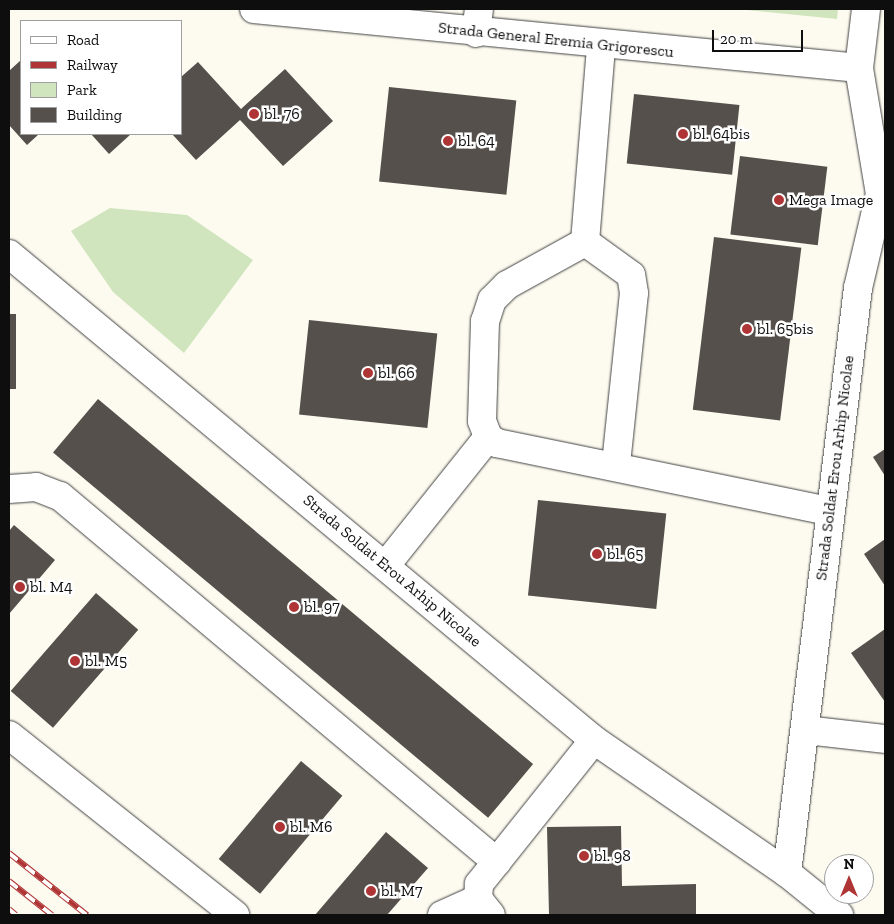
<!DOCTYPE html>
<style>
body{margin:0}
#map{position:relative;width:894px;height:924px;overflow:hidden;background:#fdfbf0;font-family:"Zilla Slab",serif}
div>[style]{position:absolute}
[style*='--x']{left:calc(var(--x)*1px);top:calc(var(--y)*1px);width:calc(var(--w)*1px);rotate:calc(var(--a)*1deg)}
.green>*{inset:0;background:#d0e5bd}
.building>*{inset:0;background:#55504b;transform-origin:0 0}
.roads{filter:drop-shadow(0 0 1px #414141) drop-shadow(0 0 1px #414141)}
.minor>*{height:28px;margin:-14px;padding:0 14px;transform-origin:14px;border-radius:14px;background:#fff}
.rail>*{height:5.5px;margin-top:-2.75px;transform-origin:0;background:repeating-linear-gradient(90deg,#fff 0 11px,#af3435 0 22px);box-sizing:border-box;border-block:1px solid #af3435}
.dots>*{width:14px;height:14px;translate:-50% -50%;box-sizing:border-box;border:2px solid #fff;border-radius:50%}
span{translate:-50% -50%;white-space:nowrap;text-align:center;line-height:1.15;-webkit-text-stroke:5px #fff;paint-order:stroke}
.street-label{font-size:16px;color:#0e0e0e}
.poi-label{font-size:16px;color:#0e0e0e}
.left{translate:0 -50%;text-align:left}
.frame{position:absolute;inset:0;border:10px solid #0e0e0e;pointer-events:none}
.legend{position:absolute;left:20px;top:20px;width:162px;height:115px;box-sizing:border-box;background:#fff;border:1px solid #9f9f9f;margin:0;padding:6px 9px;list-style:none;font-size:15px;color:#0e0e0e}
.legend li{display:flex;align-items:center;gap:10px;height:25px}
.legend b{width:25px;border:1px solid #9f9f9f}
.north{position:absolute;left:824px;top:854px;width:50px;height:50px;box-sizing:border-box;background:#fff;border:1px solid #9f9f9f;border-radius:50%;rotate:0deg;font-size:14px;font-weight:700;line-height:20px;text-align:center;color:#0e0e0e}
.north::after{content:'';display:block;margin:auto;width:18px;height:22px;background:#af3435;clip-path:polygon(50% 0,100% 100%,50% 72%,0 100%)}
.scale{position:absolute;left:712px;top:30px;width:91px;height:22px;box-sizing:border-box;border:2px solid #0e0e0e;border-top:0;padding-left:6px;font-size:15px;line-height:18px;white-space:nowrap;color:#0e0e0e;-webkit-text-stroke:4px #fff;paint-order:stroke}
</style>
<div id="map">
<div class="green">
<i style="clip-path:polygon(736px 9px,838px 9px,837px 19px)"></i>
<i style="clip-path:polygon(110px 208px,187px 215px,253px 260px,184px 353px,113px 292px,71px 231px)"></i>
</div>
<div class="building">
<i style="clip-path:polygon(21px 60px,21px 134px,39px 134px,27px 145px,9px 125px,9px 71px)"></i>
<i style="clip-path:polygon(198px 62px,241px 109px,285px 69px,333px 121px,283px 166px,240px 120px,196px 160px,172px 134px,181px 134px,181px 77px)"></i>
<i style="left:389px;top:87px;width:128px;height:95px;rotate:6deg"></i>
<i style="left:634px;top:94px;width:106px;height:70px;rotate:6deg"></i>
<i style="clip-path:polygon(91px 134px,131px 134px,109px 154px)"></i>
<i style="left:740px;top:156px;width:88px;height:79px;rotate:7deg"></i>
<i style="left:714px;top:237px;width:88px;height:174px;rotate:7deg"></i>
<i style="left:9px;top:314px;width:7px;height:75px"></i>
<i style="left:309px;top:320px;width:129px;height:95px;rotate:6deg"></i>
<i style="left:98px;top:399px;width:568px;height:70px;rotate:40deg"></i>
<i style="clip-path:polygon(885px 449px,885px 476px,873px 457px)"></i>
<i style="left:538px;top:500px;width:129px;height:96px;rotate:6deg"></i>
<i style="clip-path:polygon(14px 525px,55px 560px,9px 614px,9px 531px)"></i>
<i style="clip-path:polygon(885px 539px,885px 586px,864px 554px)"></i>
<i style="left:96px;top:593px;width:56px;height:130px;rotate:41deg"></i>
<i style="clip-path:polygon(885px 629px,885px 702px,851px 653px)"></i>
<i style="left:301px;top:761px;width:54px;height:128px;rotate:40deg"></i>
<i style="clip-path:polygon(621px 826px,622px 886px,696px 884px,696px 915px,549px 915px,547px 827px)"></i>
<i style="clip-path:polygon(386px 832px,428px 868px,387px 915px,315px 915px)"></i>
</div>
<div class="roads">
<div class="minor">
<i style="--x:254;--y:9;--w:608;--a:5.57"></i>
<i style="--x:476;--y:33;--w:24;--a:-83"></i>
<i style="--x:585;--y:242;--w:197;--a:-85.3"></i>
<i style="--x:9;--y:254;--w:761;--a:39.72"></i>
<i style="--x:594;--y:740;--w:234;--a:34.6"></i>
<i style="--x:787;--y:873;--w:67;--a:38.9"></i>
<i style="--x:616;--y:464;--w:172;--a:-84"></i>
<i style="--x:634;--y:293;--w:18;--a:-99"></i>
<i style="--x:631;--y:275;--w:57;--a:-144.3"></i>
<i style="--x:585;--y:242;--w:89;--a:151.1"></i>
<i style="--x:507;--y:285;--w:21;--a:135"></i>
<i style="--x:492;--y:300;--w:22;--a:108"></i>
<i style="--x:485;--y:321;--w:100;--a:91.7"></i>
<i style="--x:482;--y:421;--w:17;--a:69"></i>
<i style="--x:488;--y:437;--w:11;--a:34"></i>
<i style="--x:497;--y:443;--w:338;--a:11.6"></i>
<i style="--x:9;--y:489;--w:27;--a:-4"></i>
<i style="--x:36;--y:487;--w:26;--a:21"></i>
<i style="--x:60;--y:496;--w:570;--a:39.95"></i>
<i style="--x:386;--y:565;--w:164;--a:-51.4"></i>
<i style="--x:805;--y:730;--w:81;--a:6.4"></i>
<i style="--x:9;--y:735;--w:289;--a:38.5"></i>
<i style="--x:787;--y:873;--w:589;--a:-83.08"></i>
<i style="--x:858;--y:288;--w:97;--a:-76.8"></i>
<i style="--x:880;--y:194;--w:128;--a:-99.5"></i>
<i style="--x:859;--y:68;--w:59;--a:-83.2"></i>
<i style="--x:442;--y:915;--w:39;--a:-24"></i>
<i style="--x:491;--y:915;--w:21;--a:-129"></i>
<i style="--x:478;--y:899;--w:15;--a:-86"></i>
<i style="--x:479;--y:884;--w:184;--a:-51.4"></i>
</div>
</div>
<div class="rail">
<i style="--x:9;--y:853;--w:100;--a:38.5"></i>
<i style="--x:9;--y:881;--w:55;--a:38.3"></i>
<i style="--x:9;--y:909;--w:9;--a:41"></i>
</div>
<div class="dots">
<i style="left:254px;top:114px;background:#af3435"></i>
<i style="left:683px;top:134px;background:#af3435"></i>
<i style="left:448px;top:141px;background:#af3435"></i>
<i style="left:779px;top:200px;background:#af3435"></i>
<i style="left:747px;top:329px;background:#af3435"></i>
<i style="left:368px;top:373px;background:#af3435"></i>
<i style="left:597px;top:554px;background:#af3435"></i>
<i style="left:20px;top:587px;background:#af3435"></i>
<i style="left:294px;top:607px;background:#af3435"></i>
<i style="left:75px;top:661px;background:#af3435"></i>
<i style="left:280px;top:827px;background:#af3435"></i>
<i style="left:584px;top:856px;background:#af3435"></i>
<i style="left:371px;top:891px;background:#af3435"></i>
</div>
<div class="street-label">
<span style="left:556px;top:40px;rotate:6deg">Strada General Eremia Grigorescu</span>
<span style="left:835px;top:468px;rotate:-83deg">Strada Soldat Erou Arhip Nicolae</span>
<span style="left:392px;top:571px;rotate:40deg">Strada Soldat Erou Arhip Nicolae</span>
</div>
<div class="poi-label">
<span class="left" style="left:264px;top:114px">bl. 76</span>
<span class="left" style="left:693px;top:134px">bl. 64bis</span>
<span class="left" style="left:458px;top:141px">bl. 64</span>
<span class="left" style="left:789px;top:200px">Mega Image</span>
<span class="left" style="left:757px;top:329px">bl. 65bis</span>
<span class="left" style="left:378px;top:373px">bl. 66</span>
<span class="left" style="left:607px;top:554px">bl. 65</span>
<span class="left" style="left:30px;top:587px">bl. M4</span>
<span class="left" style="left:304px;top:607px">bl. 97</span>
<span class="left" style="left:85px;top:661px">bl. M5</span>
<span class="left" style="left:290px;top:827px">bl. M6</span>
<span class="left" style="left:594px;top:856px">bl. 98</span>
<span class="left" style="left:381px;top:891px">bl. M7</span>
</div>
<div class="frame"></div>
<ul class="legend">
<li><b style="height:6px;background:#fff"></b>Road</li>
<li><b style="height:6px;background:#af3435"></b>Railway</li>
<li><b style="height:14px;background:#d0e5bd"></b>Park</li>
<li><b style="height:14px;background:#55504b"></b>Building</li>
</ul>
<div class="north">N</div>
<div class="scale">20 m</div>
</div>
